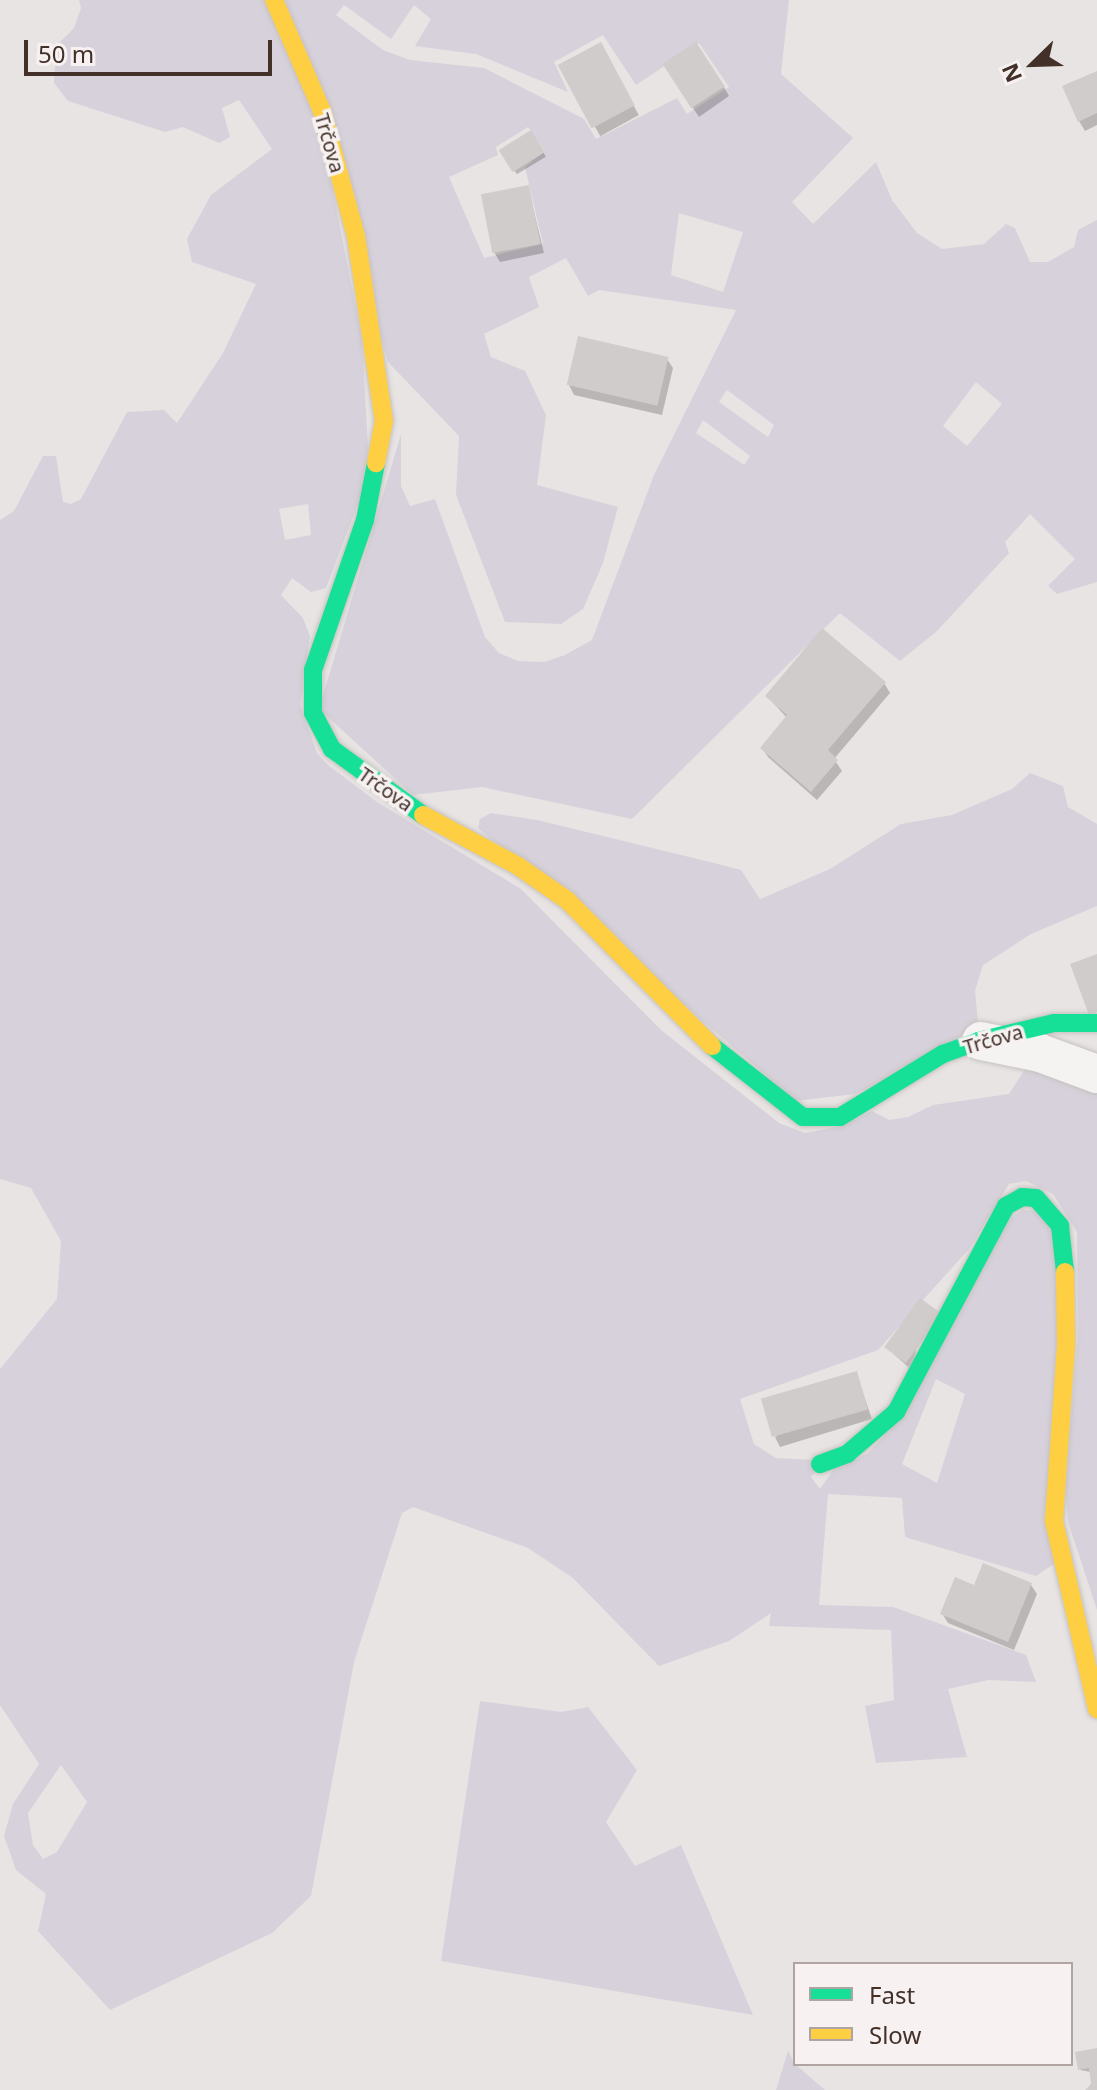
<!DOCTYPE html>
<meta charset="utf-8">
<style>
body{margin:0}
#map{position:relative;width:1097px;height:2090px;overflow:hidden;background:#e8e4e3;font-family:"Noto Sans",sans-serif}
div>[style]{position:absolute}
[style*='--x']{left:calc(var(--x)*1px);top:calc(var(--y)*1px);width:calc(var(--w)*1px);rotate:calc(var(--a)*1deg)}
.green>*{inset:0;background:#d7d1db}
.shadow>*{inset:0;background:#0003;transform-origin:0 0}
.building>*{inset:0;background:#d0cccb;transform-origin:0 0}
.roads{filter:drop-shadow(0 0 2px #c6c2c1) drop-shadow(0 0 2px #c6c2c1)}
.street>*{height:38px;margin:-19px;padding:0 19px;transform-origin:19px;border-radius:19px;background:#f5f3f2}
.fast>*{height:18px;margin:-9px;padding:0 9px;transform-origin:9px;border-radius:9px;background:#16e098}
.slow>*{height:18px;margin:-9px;padding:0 9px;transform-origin:9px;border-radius:9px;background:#ffcf43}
span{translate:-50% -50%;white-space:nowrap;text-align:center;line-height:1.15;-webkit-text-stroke:7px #f7f2f1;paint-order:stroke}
.street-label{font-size:20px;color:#423029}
.legend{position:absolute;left:793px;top:1962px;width:280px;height:104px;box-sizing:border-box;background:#f7f2f1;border:2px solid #afa4a1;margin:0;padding:10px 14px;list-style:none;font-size:24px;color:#423029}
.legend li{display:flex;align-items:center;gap:16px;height:40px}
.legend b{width:40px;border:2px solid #afa4a1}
.north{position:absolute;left:993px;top:24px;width:80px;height:80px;-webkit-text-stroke:6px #f7f2f1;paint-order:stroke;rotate:247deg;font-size:22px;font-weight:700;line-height:32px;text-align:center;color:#423029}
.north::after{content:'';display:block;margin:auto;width:28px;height:36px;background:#423029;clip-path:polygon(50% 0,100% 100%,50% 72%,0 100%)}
.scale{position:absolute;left:24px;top:40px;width:248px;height:36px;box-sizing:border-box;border:4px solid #423029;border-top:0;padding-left:10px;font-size:24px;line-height:28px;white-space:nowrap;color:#423029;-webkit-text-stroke:6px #f7f2f1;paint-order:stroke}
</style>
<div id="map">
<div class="green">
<i style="clip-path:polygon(evenodd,79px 0,268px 0,310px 101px,326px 156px,362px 339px,368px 448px,361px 496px,326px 588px,311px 592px,292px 578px,281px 595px,303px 618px,310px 636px,300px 705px,317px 753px,328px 765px,377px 802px,521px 889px,661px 1030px,779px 1123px,805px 1133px,841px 1126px,872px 1111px,889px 1120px,908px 1117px,933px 1105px,1009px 1094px,1027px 1066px,1097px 1089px,1097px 1610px,1068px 1522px,1065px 1489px,1078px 1338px,1077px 1232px,1053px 1194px,1026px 1181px,1009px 1184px,969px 1249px,878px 1350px,740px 1399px,754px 1444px,776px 1458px,812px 1460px,817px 1470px,811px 1477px,820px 1489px,835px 1467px,867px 1454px,898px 1421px,1011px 1218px,1023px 1210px,1039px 1211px,1056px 1238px,1060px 1287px,1048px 1521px,1055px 1563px,1036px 1576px,905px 1537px,902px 1498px,828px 1494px,819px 1605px,893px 1607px,1026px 1655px,1036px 1682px,988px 1680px,948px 1689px,967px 1757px,876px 1763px,865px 1706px,894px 1700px,891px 1630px,769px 1626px,771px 1613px,729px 1641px,659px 1666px,573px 1578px,528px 1548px,413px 1507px,402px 1513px,354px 1662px,311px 1896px,272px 1933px,110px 2010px,38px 1931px,46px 1894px,16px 1870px,4px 1836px,13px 1804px,39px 1764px,0 1705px,0 1369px,57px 1299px,61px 1241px,31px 1188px,0 1179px,0 520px,14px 511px,43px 456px,56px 456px,63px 502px,71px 504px,81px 499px,127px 412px,164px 410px,177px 423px,223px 353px,256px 284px,192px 262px,187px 239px,211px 195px,272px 149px,239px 100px,222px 108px,230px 137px,219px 143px,183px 127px,165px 132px,68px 101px,54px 83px,55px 67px,59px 43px,74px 28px,81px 8px,79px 0,308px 504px,311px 535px,285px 540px,279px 509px,308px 504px,79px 0,936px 1379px,965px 1394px,937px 1483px,902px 1464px,936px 1379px,79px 0,61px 1765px,87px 1802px,57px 1852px,43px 1859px,33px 1845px,28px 1813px,61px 1765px)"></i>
<i style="clip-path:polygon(evenodd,285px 0,789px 0,781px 74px,853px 138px,792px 202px,813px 224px,876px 162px,892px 200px,917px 233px,942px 249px,984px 244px,1006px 224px,1015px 228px,1030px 262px,1048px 262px,1074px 247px,1078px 230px,1097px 220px,1097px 582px,1057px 594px,1048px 586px,1075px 559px,1030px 514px,1005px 542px,1009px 553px,937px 631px,900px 661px,840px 613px,632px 819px,482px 787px,413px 795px,319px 709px,401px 434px,401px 486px,410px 506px,435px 499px,485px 637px,499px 653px,518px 661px,544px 662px,565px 655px,592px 640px,654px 475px,736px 310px,599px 290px,588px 296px,566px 258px,529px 277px,539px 307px,484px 334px,491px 357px,525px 371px,546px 415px,537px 485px,618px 507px,603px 563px,583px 609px,561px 624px,505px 622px,456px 495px,459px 436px,388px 362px,285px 0,344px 5px,391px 39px,414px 5px,431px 19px,415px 46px,476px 54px,568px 92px,554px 62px,603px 35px,636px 85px,699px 43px,729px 87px,687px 114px,677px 98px,596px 139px,584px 119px,484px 68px,410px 60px,383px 50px,336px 15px,344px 5px,285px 0,528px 127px,545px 151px,525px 167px,543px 244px,484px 258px,449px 177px,498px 155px,496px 147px,528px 127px,285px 0,679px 213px,743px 232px,723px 292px,671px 275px,679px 213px,285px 0,976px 382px,1002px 404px,967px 446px,943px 426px,976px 382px,285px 0,727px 390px,774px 425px,768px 437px,719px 402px,727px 390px,285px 0,703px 420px,750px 456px,744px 465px,696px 433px,703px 420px)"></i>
<i style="clip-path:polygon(1030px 773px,1063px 786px,1068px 807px,1097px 824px,1097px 906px,1031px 934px,983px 965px,975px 991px,979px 1033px,855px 1094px,796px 1101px,478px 828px,480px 819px,491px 813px,537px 820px,706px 861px,741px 870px,760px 899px,830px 869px,901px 824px,952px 815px,1012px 789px)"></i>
<i style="clip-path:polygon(480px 1701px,561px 1712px,588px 1707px,637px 1770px,606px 1822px,635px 1866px,681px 1845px,753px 2015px,441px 1961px)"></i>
<i style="clip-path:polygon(788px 2051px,795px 2064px,825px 2090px,776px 2090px)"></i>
</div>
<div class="shadow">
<i style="left:600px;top:45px;width:80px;height:44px;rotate:61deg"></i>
<i style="clip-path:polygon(1097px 73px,1097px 125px,1085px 131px,1079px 121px)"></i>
<i style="clip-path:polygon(671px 75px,724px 87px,729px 96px,699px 117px)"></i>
<i style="left:531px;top:132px;width:29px;height:34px;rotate:59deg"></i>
<i style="clip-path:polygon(528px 187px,544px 253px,500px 262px,494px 252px)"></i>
<i style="clip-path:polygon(667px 359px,673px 368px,662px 415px,574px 395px,569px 385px)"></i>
<i style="clip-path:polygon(884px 683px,890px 693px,834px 759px,842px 771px,817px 800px,768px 757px,762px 748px,787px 718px,767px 696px)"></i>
<i style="clip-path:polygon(920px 1301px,914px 1372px,887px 1348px)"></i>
<i style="clip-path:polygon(856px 1373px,872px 1419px,780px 1447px,775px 1437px)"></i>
<i style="clip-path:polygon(1031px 1585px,1037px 1594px,1014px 1650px,948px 1623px,942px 1613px)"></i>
<i style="clip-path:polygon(1097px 2050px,1097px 2090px,1088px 2090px,1094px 2086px,1091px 2072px,1080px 2070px)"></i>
</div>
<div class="building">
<i style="left:601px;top:42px;width:72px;height:49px;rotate:62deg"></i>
<i style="left:696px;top:42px;width:53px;height:40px;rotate:57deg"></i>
<i style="clip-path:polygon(1097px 71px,1097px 113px,1078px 122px,1062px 86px)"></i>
<i style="left:531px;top:130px;width:26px;height:38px;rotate:58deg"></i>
<i style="left:529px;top:185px;width:60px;height:49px;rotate:79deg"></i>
<i style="left:578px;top:336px;width:93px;height:50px;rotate:13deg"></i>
<i style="clip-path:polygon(822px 628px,886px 682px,828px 750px,838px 760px,811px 792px,760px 748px,787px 715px,765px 696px)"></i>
<i style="clip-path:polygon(1097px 954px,1097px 1012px,1089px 1015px,1070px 964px)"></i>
<i style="left:920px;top:1298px;width:27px;height:61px;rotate:36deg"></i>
<i style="left:857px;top:1371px;width:40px;height:100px;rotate:74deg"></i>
<i style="clip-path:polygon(983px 1563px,1032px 1583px,1008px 1642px,940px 1614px,955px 1577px,974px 1585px)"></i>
<i style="clip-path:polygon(1097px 2048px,1097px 2090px,1085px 2090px,1091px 2084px,1089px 2068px,1078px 2070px,1075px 2052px)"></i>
</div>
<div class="roads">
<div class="street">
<i style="--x:981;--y:1041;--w:60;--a:11.5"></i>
<i style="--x:1040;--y:1053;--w:61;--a:20.2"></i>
</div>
<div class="fast">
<i style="--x:376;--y:463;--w:58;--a:100.9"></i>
<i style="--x:365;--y:520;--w:159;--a:109.1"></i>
<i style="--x:313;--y:670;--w:43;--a:90"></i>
<i style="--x:313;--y:713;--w:41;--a:62.2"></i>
<i style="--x:332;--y:749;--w:112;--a:36"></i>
<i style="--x:712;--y:1046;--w:115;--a:38"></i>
<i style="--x:803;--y:1117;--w:37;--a:0"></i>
<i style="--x:840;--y:1117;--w:121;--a:-31.5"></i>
<i style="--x:943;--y:1054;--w:37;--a:-20"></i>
<i style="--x:978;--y:1041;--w:78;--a:-13.3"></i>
<i style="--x:1054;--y:1023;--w:43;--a:0"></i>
<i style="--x:820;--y:1464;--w:29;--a:-20"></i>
<i style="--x:847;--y:1454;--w:65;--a:-40.6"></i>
<i style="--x:896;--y:1412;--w:234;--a:-61.9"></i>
<i style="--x:1006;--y:1206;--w:18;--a:-29"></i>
<i style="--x:1022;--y:1197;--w:14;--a:4"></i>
<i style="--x:1036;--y:1198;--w:37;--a:49"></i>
<i style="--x:1060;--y:1226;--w:46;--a:83.8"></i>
</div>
<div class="slow">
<i style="--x:274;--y:0;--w:121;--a:66.6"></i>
<i style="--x:322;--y:111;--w:130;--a:74.8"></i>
<i style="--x:356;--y:236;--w:187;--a:81.4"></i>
<i style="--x:384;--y:421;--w:43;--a:100.8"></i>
<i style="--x:423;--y:815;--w:108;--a:28.2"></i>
<i style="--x:518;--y:866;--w:60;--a:34.8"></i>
<i style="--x:567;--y:900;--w:206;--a:45.2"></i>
<i style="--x:1065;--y:1272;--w:73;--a:89.2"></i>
<i style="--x:1066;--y:1345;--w:176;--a:93.9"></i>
<i style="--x:1054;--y:1521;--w:193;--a:77.1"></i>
</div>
</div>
<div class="street-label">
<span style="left:330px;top:143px;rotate:74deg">Trčova</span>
<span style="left:386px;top:789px;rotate:35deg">Trčova</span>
<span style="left:993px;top:1039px;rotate:-16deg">Trčova</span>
</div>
<ul class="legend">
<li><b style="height:10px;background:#16e098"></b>Fast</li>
<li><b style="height:10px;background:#ffcf43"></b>Slow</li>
</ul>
<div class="north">N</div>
<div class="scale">50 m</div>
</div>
